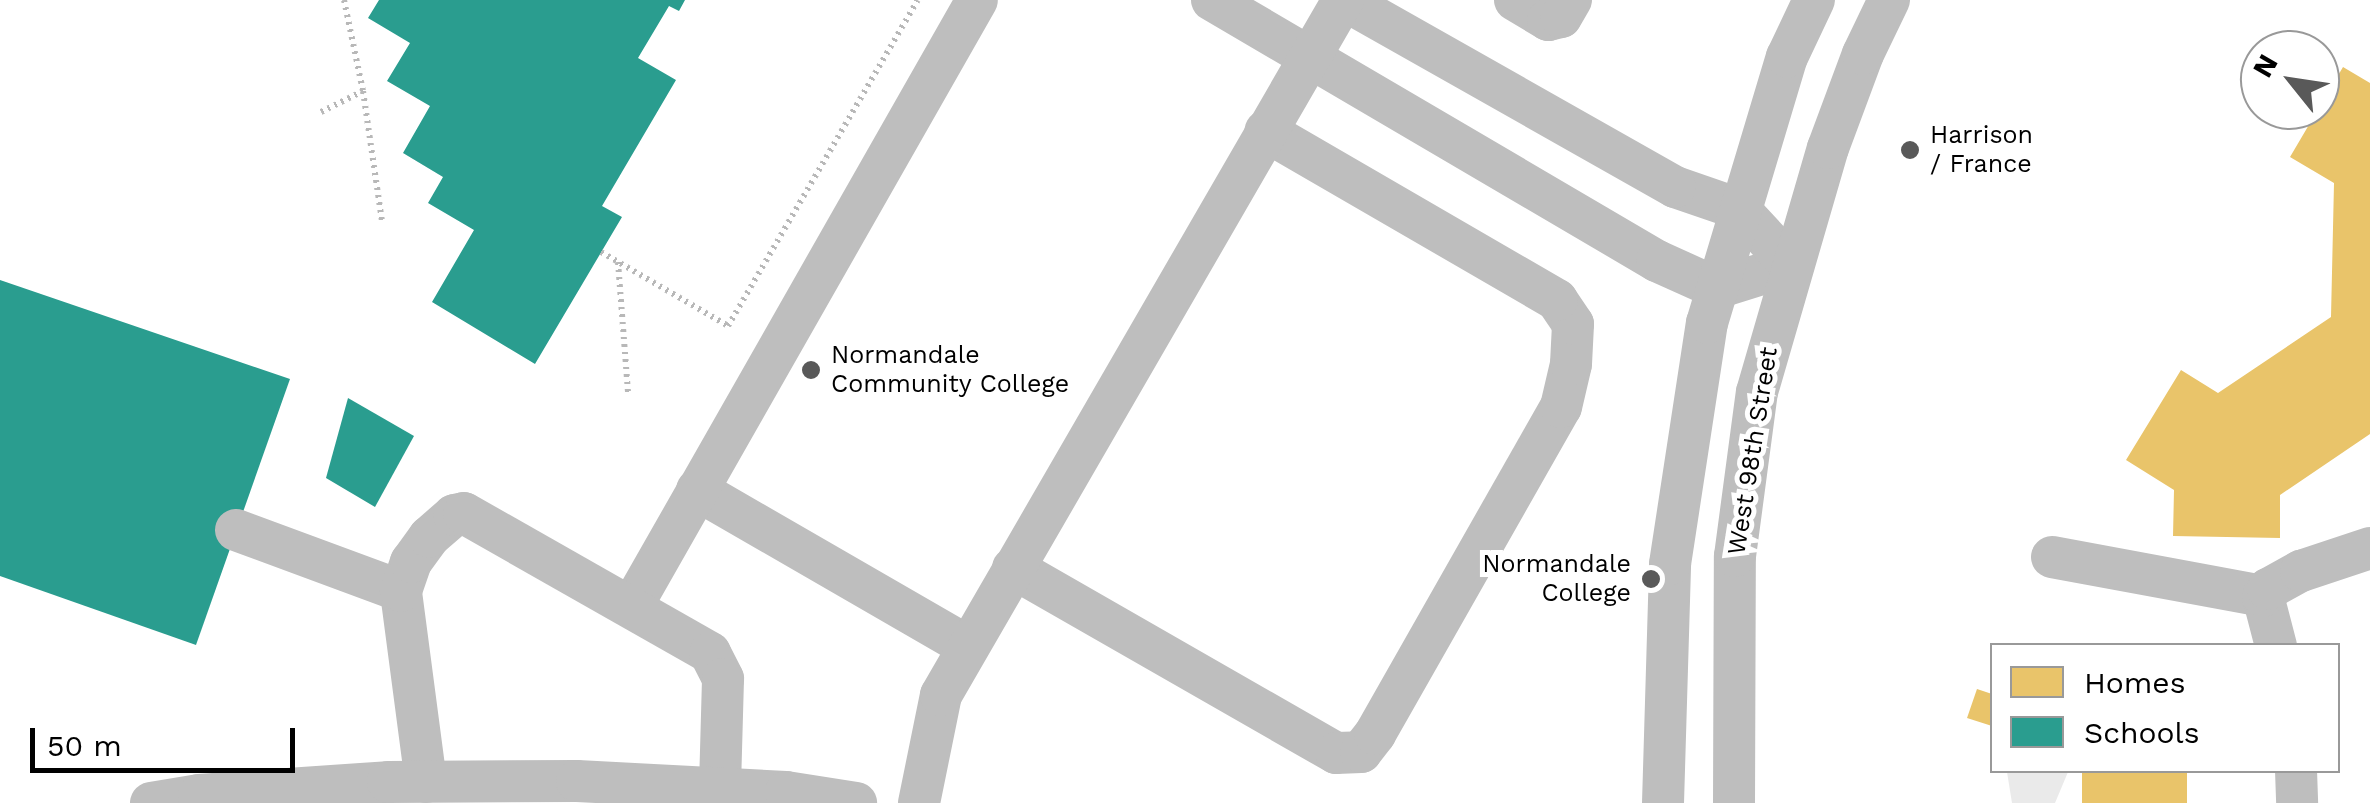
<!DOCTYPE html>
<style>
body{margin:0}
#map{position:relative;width:2370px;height:803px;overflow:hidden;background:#fff;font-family:"Work Sans",sans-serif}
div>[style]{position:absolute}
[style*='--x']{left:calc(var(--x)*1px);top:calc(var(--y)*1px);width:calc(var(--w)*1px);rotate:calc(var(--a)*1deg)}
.green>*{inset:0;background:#eaeaea}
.homes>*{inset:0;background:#e9c46a;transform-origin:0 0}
.schools>*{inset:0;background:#2a9d8f}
.path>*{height:6px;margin-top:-3px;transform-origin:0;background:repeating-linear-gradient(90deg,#b8b8b8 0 2.5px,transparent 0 7.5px)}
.minor>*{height:42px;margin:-21px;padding:0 21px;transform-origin:21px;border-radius:21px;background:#bebebe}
.dots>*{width:28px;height:28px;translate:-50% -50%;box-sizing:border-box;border:5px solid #fff;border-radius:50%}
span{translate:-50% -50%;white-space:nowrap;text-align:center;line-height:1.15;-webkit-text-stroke:10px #fff;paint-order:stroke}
.poi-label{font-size:25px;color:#000}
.left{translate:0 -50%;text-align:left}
.right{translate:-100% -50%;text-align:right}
.street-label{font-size:25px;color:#000}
.legend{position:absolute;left:1990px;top:643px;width:350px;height:130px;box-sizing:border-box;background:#fff;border:2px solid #999;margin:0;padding:12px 18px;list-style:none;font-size:30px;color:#000}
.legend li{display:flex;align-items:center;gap:20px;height:50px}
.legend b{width:50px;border:2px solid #999}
.north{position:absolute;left:2240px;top:30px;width:100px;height:100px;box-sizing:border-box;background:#fff;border:2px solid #999;border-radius:50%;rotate:300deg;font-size:28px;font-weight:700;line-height:40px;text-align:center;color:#000}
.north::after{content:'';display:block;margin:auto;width:35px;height:45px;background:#595959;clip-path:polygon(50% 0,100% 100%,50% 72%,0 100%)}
.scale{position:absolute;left:30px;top:728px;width:265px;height:45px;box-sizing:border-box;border:5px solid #000;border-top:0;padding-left:12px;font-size:30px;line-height:35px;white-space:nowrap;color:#000;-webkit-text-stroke:8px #fff;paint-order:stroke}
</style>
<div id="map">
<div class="green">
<i style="clip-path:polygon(2007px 772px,2007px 770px,2068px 772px,2055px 803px,2012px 803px)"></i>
</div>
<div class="homes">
<i style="clip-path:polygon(2343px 67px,2370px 83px,2370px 434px,2280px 495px,2280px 538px,2173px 536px,2174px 490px,2126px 460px,2181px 370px,2218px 393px,2331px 317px,2334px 183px,2290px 157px)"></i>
<i style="clip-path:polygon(1977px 689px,1992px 694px,1992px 726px,1967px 718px)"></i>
<i style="left:2187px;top:770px;width:33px;height:105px;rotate:90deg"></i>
</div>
<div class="schools">
<i style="clip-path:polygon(379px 0,685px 0,679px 11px,669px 6px,638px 58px,676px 80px,602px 206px,622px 217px,535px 364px,432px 302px,474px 230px,428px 203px,443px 177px,403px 153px,430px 106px,387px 81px,410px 43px,368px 18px)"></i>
<i style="clip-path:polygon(0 280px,290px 379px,196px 645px,0 576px)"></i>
<i style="clip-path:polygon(348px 398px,414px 436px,375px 507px,326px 478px)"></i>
</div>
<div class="path">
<i style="--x:344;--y:0;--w:93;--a:78.2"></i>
<i style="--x:321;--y:112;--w:47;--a:-26.6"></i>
<i style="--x:363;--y:91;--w:132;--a:81.7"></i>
<i style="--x:601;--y:252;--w:147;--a:30.2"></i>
<i style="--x:728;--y:326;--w:377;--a:-59.8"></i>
<i style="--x:618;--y:262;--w:131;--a:85.6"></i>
</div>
<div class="minor">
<i style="--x:1212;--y:0;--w:516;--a:30.39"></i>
<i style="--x:1657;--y:261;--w:66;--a:24.2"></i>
<i style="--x:1717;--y:288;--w:77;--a:-17.3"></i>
<i style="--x:1791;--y:265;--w:76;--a:-132.9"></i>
<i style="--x:1739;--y:209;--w:68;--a:-161"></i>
<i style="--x:1675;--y:187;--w:379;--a:-150.5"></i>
<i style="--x:1515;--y:0;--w:39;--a:31"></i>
<i style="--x:1548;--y:20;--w:13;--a:-13"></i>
<i style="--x:1561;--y:17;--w:20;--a:-60"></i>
<i style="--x:697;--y:490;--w:312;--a:30"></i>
<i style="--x:236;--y:530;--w:176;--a:20.3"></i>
<i style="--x:2052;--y:557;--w:215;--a:10.5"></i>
<i style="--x:1013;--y:568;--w:372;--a:29.8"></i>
<i style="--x:1336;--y:753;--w:25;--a:-2"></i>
<i style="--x:1361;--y:752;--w:23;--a:-52"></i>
<i style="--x:1375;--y:734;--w:376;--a:-60.4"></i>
<i style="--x:1561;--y:407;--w:44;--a:-76.9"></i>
<i style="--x:1571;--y:364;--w:40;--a:-87.1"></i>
<i style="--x:1573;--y:324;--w:29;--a:-124"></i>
<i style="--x:1557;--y:300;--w:337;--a:-149.9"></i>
<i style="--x:632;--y:606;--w:697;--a:-60.35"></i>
<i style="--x:2276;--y:646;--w:52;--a:-104.6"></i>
<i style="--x:2263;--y:596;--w:9;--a:-54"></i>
<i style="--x:2268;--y:589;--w:38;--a:-29"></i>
<i style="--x:2301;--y:571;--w:73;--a:-18.4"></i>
<i style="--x:2296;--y:770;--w:33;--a:88"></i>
<i style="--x:426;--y:782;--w:193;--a:-97.5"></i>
<i style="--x:401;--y:591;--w:31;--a:-71"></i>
<i style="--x:411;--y:562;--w:31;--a:-54"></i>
<i style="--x:429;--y:537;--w:33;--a:-41"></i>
<i style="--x:454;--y:515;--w:10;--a:-11"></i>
<i style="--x:464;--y:513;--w:283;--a:29.6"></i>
<i style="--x:710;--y:653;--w:29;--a:63"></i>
<i style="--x:723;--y:679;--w:110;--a:91.6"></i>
<i style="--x:151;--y:803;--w:49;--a:-9.5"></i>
<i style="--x:199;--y:795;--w:189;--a:-3.9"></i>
<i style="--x:388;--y:782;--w:189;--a:-0.3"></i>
<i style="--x:577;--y:781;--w:209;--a:3"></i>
<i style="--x:786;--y:792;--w:71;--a:8.9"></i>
<i style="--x:919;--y:803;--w:110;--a:-78.5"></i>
<i style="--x:941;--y:695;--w:803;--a:-59.95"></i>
<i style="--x:1663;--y:803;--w:239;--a:-88.3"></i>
<i style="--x:1670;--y:564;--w:244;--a:-81.3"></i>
<i style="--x:1707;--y:323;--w:278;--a:-73.3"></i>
<i style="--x:1787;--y:57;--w:63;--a:-64.7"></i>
<i style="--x:1734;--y:803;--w:247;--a:-89.8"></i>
<i style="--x:1735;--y:556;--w:165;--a:-82.4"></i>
<i style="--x:1757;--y:392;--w:254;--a:-73.8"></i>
<i style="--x:1828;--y:148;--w:100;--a:-69.6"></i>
<i style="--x:1863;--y:54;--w:60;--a:-64.3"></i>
</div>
<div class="dots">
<i style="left:1910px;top:150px;background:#595959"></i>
<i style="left:811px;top:370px;background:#595959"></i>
<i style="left:1651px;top:579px;background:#595959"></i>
</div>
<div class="poi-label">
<span class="left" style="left:1930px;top:150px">Harrison<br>/ France</span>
<span class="left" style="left:831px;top:370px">Normandale<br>Community College</span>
<span class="right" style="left:1631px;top:579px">Normandale<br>College</span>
</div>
<div class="street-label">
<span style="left:1753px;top:451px;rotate:-81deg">West 98th Street</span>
</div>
<ul class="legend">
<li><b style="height:28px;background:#e9c46a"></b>Homes</li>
<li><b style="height:28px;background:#2a9d8f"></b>Schools</li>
</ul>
<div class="north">N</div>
<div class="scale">50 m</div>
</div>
